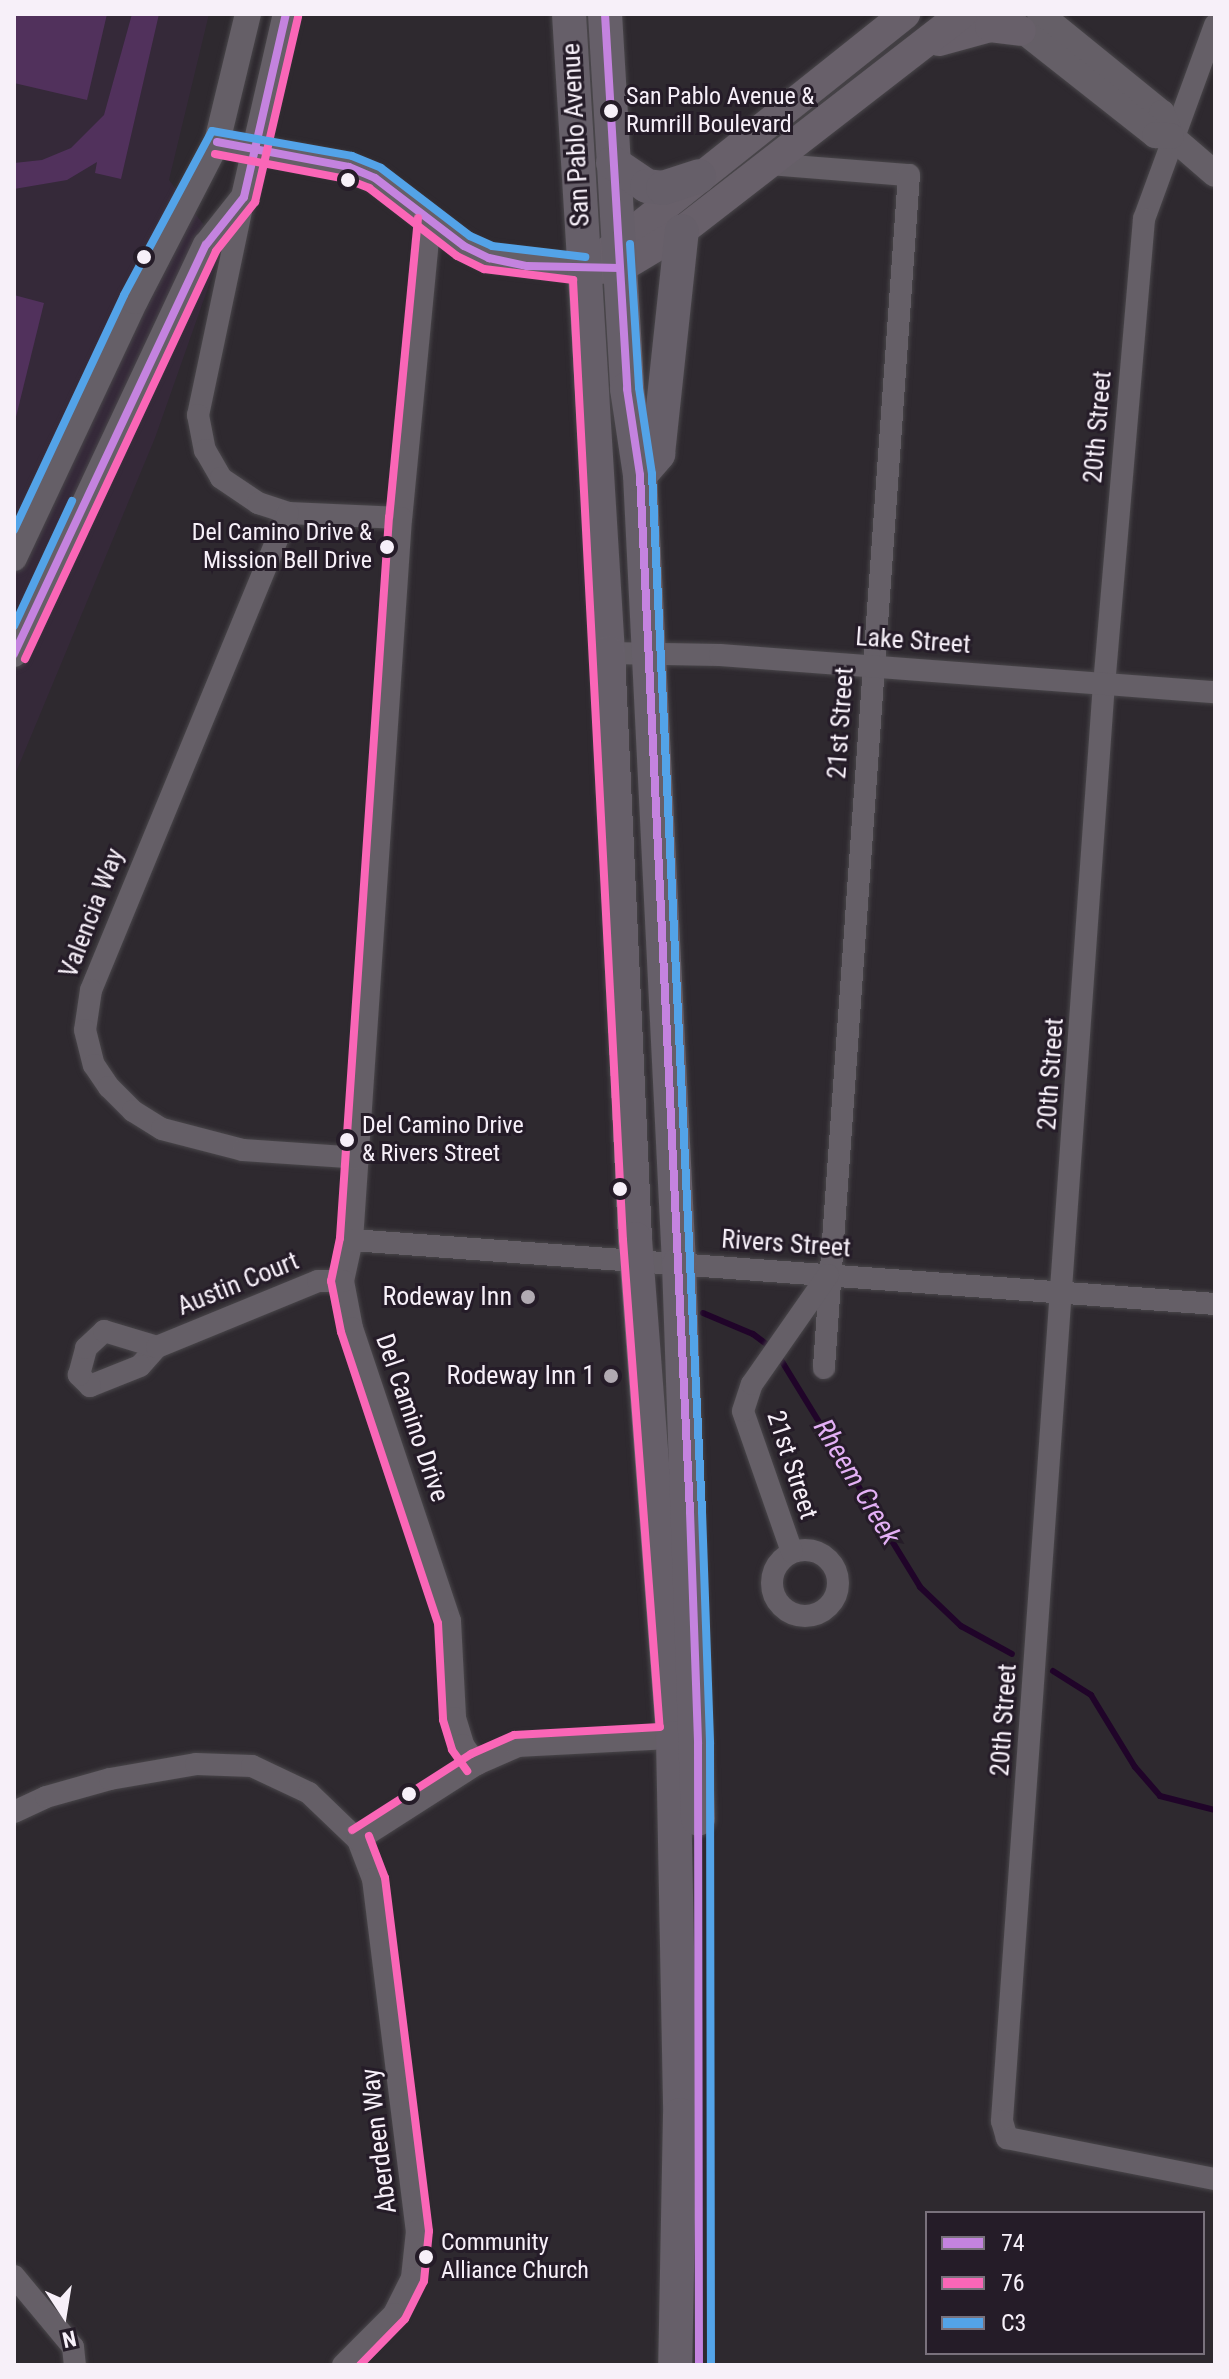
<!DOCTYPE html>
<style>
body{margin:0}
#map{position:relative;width:1229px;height:2379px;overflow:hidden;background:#2e292f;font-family:"Roboto Condensed",sans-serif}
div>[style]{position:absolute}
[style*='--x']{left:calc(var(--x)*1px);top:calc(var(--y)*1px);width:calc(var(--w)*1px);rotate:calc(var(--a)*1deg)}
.built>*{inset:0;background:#352939}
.green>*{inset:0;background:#51315c}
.stream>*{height:6px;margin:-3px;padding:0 3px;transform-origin:3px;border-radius:3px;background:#200429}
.roads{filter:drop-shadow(0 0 2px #49464a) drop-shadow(0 0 2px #49464a)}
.minor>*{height:22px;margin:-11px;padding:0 11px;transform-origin:11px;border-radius:11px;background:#655f67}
.minor>.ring{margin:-11px;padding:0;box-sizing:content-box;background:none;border:22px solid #655f67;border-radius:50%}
.tertiary>*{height:26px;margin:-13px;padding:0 13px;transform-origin:13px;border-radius:13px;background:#655f67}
.secondary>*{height:30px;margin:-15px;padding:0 15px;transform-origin:15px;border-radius:15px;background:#68606a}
.primary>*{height:34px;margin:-17px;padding:0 17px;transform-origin:17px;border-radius:17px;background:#665f69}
.bus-1>*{height:8px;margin:-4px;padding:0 4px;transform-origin:4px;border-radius:4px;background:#c483df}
.bus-2>*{height:8px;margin:-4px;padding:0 4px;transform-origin:4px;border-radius:4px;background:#fa66b7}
.bus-3>*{height:8px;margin:-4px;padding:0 4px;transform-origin:4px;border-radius:4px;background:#53a3e8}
.dots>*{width:22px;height:22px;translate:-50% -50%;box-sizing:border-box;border:4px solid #251c28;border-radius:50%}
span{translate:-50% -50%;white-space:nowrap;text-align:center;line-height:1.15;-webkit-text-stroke:6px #251c28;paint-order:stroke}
.bus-label{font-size:24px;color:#f7f0f9}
.left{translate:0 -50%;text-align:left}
.right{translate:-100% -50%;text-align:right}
.street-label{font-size:26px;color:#f7f0f9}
.poi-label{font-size:26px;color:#f7f0f9}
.water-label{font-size:28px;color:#e3b0f5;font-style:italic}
.frame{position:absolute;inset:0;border:16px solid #f7f0f9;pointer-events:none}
.legend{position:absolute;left:925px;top:2211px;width:280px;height:144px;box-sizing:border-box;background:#251c28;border:2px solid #79717c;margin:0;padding:10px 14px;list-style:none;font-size:24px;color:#f7f0f9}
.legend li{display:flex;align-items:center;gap:16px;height:40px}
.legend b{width:40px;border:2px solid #79717c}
.north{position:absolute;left:24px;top:2275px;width:80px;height:80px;-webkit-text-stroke:6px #251c28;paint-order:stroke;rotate:168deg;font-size:22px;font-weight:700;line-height:32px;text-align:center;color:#f7f0f9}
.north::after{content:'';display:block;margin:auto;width:28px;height:36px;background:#f7f0f9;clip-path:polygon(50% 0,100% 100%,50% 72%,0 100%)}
</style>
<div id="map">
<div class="built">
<i style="clip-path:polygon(14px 14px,209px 14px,169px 180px,222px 248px,155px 438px,14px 777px)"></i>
</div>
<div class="green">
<i style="clip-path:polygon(14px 14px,107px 14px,87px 100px,14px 83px)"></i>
<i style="clip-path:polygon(132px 14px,159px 14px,121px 179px,95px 173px,97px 162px,67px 180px,14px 189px,14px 163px,42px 160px,71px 148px,104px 115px)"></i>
<i style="clip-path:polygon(14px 295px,44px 303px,14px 425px)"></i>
</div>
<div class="stream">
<i style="--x:703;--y:1313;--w:54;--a:22.8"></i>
<i style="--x:753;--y:1334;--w:21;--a:37"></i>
<i style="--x:778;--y:1355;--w:272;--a:58.5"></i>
<i style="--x:920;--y:1587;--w:57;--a:43.6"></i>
<i style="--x:961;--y:1626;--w:58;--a:28.8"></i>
<i style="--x:1053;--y:1671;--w:45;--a:32.3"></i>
<i style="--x:1091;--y:1695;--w:84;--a:58.6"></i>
<i style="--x:1135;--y:1767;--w:38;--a:49"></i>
<i style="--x:1160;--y:1796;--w:57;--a:14.3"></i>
</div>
<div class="roads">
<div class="minor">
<i style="--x:1215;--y:25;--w:207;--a:110.1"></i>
<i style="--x:1144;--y:219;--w:466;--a:94.9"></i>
<i style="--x:1104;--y:683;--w:1442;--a:94.06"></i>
<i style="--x:1002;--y:2121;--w:18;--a:74"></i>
<i style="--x:1007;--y:2138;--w:212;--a:11.2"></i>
<i style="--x:768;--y:164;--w:141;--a:4.5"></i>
<i style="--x:909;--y:175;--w:1196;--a:94.08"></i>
<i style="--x:244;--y:197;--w:223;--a:101.9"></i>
<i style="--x:198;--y:415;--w:36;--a:79"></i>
<i style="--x:205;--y:450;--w:32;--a:60"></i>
<i style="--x:221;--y:478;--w:45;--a:34"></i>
<i style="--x:258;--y:503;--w:32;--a:18"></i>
<i style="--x:288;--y:513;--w:113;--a:2.5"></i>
<i style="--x:430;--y:219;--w:300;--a:95.5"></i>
<i style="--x:401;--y:518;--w:724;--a:93.88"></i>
<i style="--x:352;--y:1240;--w:42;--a:102.4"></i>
<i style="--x:343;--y:1281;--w:48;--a:79.2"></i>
<i style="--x:352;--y:1328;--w:309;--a:71.5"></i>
<i style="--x:450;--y:1621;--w:97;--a:87"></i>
<i style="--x:455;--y:1718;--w:28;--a:73"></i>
<i style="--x:463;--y:1745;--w:24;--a:54"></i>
<i style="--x:288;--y:513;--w:516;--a:112.44"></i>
<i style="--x:91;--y:990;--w:40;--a:98.5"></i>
<i style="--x:85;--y:1030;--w:36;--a:76"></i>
<i style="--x:94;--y:1065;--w:27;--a:56"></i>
<i style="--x:109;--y:1087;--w:34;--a:45"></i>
<i style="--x:133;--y:1111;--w:34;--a:32"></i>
<i style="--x:162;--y:1129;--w:84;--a:14.5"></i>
<i style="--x:243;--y:1150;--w:116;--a:3.9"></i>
<i style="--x:608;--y:653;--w:112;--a:1"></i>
<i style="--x:720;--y:655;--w:496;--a:4.3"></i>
<i style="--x:352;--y:1240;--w:865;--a:4.24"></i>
<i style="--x:157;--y:1347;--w:25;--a:132"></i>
<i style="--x:140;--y:1366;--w:54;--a:158.2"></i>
<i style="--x:90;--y:1386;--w:16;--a:-135"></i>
<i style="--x:79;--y:1375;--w:28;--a:-75"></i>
<i style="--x:86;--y:1348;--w:25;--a:-43"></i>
<i style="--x:104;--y:1331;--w:55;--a:16.8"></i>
<i style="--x:157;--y:1347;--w:174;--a:-22.3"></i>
<i style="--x:318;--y:1281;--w:25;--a:0"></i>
<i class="ring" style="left:772px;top:1550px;width:44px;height:44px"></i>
<i style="--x:792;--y:1552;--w:149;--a:-109.2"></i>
<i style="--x:743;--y:1411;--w:28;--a:-72"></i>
<i style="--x:752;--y:1384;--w:133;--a:-55.1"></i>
<i style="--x:14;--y:1812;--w:35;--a:-25"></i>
<i style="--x:46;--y:1797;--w:66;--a:-15.7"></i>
<i style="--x:110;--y:1779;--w:87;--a:-9.9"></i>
<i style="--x:196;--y:1764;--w:56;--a:2"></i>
<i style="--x:252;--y:1766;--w:63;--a:25.3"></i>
<i style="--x:309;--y:1793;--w:68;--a:43.8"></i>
<i style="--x:358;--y:1840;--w:42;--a:69"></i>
<i style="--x:373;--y:1879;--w:355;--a:82.9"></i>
<i style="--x:417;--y:2231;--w:47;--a:96.1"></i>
<i style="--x:412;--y:2278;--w:40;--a:116.6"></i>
<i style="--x:394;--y:2314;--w:72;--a:135"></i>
<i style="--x:358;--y:1840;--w:141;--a:-32.6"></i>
<i style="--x:477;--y:1764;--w:45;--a:-23.7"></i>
<i style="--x:518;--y:1746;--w:155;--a:-3"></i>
<i style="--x:14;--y:2276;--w:92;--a:50.3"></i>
<i style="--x:73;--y:2347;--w:18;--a:84"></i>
</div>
<div class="tertiary">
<i style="--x:1040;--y:14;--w:157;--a:39.1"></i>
<i style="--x:1162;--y:113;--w:25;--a:69"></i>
<i style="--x:1171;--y:136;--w:58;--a:40.8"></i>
<i style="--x:1007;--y:18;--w:189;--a:38.3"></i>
<i style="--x:1155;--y:135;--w:16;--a:4"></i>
<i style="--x:217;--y:142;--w:134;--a:10.7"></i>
<i style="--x:349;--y:167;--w:28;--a:23"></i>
<i style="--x:375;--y:178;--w:112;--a:37.4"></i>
<i style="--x:464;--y:246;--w:28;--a:26"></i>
<i style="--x:489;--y:258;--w:96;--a:6.6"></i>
<i style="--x:14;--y:558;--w:284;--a:-64.8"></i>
<i style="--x:135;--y:301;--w:179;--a:-62.7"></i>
<i style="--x:217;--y:142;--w:132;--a:-76.4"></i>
<i style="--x:14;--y:654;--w:452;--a:-64.9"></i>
<i style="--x:206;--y:245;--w:61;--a:-51.6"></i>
<i style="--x:244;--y:197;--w:188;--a:-77.1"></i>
</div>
<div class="secondary">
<i style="--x:939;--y:41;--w:53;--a:-15.4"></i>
<i style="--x:990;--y:27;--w:31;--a:7"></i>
<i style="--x:602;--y:256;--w:388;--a:-38.6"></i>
<i style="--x:598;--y:269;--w:22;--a:-3"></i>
<i style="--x:620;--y:268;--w:72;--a:-30.8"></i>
<i style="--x:682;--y:231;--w:354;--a:-37.8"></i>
</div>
<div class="primary">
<i style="--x:569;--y:14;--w:640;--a:86.51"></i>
<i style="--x:608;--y:653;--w:587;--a:87.36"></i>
<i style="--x:635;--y:1239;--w:500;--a:85.65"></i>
<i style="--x:673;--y:1738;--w:377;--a:88.9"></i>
<i style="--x:680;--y:2115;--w:250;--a:91.1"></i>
<i style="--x:605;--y:14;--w:376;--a:86.6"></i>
<i style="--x:627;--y:389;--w:87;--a:81.4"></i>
<i style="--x:640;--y:475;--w:790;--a:87.17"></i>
<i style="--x:679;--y:1264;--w:555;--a:88.04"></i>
<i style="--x:613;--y:163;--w:41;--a:34.1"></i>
<i style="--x:647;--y:186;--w:16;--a:7"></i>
<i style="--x:663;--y:188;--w:38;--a:-18"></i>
<i style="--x:640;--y:475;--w:28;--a:-49"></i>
<i style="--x:658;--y:454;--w:224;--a:-83.9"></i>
</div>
</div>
<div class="bus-1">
<i style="--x:605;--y:14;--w:376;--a:86.6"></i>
<i style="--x:627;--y:389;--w:87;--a:81.4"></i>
<i style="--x:640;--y:475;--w:1038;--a:87.24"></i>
<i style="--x:690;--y:1512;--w:232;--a:88"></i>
<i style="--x:698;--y:1744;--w:621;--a:89.91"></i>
<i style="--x:217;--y:142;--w:134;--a:10.7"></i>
<i style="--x:349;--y:167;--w:28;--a:23"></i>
<i style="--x:375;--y:178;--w:112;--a:37.4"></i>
<i style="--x:464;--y:246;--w:28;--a:26"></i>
<i style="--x:489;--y:258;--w:39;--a:12"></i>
<i style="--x:527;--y:266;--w:93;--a:1.2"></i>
<i style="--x:14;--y:654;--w:452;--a:-64.9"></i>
<i style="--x:206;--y:245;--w:61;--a:-51.6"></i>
<i style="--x:244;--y:197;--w:188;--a:-77.1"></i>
</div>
<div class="bus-2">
<i style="--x:215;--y:154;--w:133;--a:10.8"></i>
<i style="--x:346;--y:179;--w:25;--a:21"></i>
<i style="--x:369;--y:188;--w:111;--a:37.7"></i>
<i style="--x:457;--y:256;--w:30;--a:26"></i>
<i style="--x:484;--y:269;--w:90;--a:7"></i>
<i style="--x:573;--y:280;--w:961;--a:87.02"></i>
<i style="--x:623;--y:1240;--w:488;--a:85.7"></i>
<i style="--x:660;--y:1727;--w:146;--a:176.9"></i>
<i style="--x:514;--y:1735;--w:47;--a:156.2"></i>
<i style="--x:471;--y:1754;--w:141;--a:147.4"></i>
<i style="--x:418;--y:218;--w:300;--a:95.5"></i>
<i style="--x:389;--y:517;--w:723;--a:93.89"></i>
<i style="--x:340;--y:1238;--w:44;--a:101.8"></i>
<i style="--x:331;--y:1281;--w:52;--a:78.9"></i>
<i style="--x:341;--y:1332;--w:307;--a:71.6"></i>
<i style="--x:438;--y:1623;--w:97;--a:87"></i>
<i style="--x:443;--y:1720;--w:31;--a:73"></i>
<i style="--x:452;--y:1750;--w:26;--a:54"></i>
<i style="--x:25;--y:659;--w:450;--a:-64.9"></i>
<i style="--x:216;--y:251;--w:63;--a:-51.5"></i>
<i style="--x:255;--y:202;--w:190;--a:-76.9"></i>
<i style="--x:360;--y:2365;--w:64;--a:-45.6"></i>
<i style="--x:405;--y:2319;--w:42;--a:-63.4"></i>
<i style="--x:424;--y:2281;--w:50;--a:-84.3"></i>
<i style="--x:429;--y:2231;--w:356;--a:-97.1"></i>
<i style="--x:385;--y:1878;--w:45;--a:-110.9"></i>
</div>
<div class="bus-3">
<i style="--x:630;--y:244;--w:144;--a:86.4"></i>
<i style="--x:639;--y:388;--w:87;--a:81.4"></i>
<i style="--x:652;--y:474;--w:1039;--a:87.24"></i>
<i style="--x:702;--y:1512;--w:232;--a:88"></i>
<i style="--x:710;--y:1744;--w:621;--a:89.91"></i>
<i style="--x:14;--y:530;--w:259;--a:-64.9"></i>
<i style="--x:124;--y:295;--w:186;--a:-61.8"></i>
<i style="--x:212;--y:131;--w:142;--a:10.1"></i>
<i style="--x:352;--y:156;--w:31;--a:22"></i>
<i style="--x:381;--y:168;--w:112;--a:37.4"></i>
<i style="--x:470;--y:236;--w:24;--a:24"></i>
<i style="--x:492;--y:246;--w:94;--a:6.7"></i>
<i style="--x:14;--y:626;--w:138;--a:-65.1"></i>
</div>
<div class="dots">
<i style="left:611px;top:111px;background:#f7f0f9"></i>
<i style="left:348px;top:180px;background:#f7f0f9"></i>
<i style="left:144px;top:257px;background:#f7f0f9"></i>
<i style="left:387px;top:547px;background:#f7f0f9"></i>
<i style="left:347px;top:1140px;background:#f7f0f9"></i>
<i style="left:620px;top:1189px;background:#f7f0f9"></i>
<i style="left:528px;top:1297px;background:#b1aab2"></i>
<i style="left:611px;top:1376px;background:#b1aab2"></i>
<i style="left:409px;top:1794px;background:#f7f0f9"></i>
<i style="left:426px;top:2257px;background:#f7f0f9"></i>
</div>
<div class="bus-label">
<span class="left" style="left:626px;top:111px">San Pablo Avenue &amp;<br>Rumrill Boulevard</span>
<span class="right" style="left:372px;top:547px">Del Camino Drive &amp;<br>Mission Bell Drive</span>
<span class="left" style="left:362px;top:1140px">Del Camino Drive<br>&amp; Rivers Street</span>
<span class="left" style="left:441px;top:2257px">Community<br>Alliance Church</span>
</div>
<div class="street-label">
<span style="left:576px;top:135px;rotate:-93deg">San Pablo Avenue</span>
<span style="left:1098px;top:427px;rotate:-85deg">20th Street</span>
<span style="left:913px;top:641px;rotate:4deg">Lake Street</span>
<span style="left:841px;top:723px;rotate:-86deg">21st Street</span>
<span style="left:92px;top:913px;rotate:-69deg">Valencia Way</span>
<span style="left:1051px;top:1074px;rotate:-86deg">20th Street</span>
<span style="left:786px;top:1244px;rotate:4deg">Rivers Street</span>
<span style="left:238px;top:1284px;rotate:-22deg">Austin Court</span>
<span style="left:412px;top:1418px;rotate:71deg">Del Camino Drive</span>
<span style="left:792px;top:1465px;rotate:72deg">21st Street</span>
<span style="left:1004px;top:1720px;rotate:-86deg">20th Street</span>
<span style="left:379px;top:2141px;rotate:-97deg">Aberdeen Way</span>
</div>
<div class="poi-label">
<span class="right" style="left:512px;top:1297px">Rodeway Inn</span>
<span class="right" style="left:595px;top:1376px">Rodeway Inn 1</span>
</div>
<div class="water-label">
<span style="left:857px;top:1482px;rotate:59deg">Rheem Creek</span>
</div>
<div class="frame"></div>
<ul class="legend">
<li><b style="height:10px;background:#c483df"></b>74</li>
<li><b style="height:10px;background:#fa66b7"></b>76</li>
<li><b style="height:10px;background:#53a3e8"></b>C3</li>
</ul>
<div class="north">N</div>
</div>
